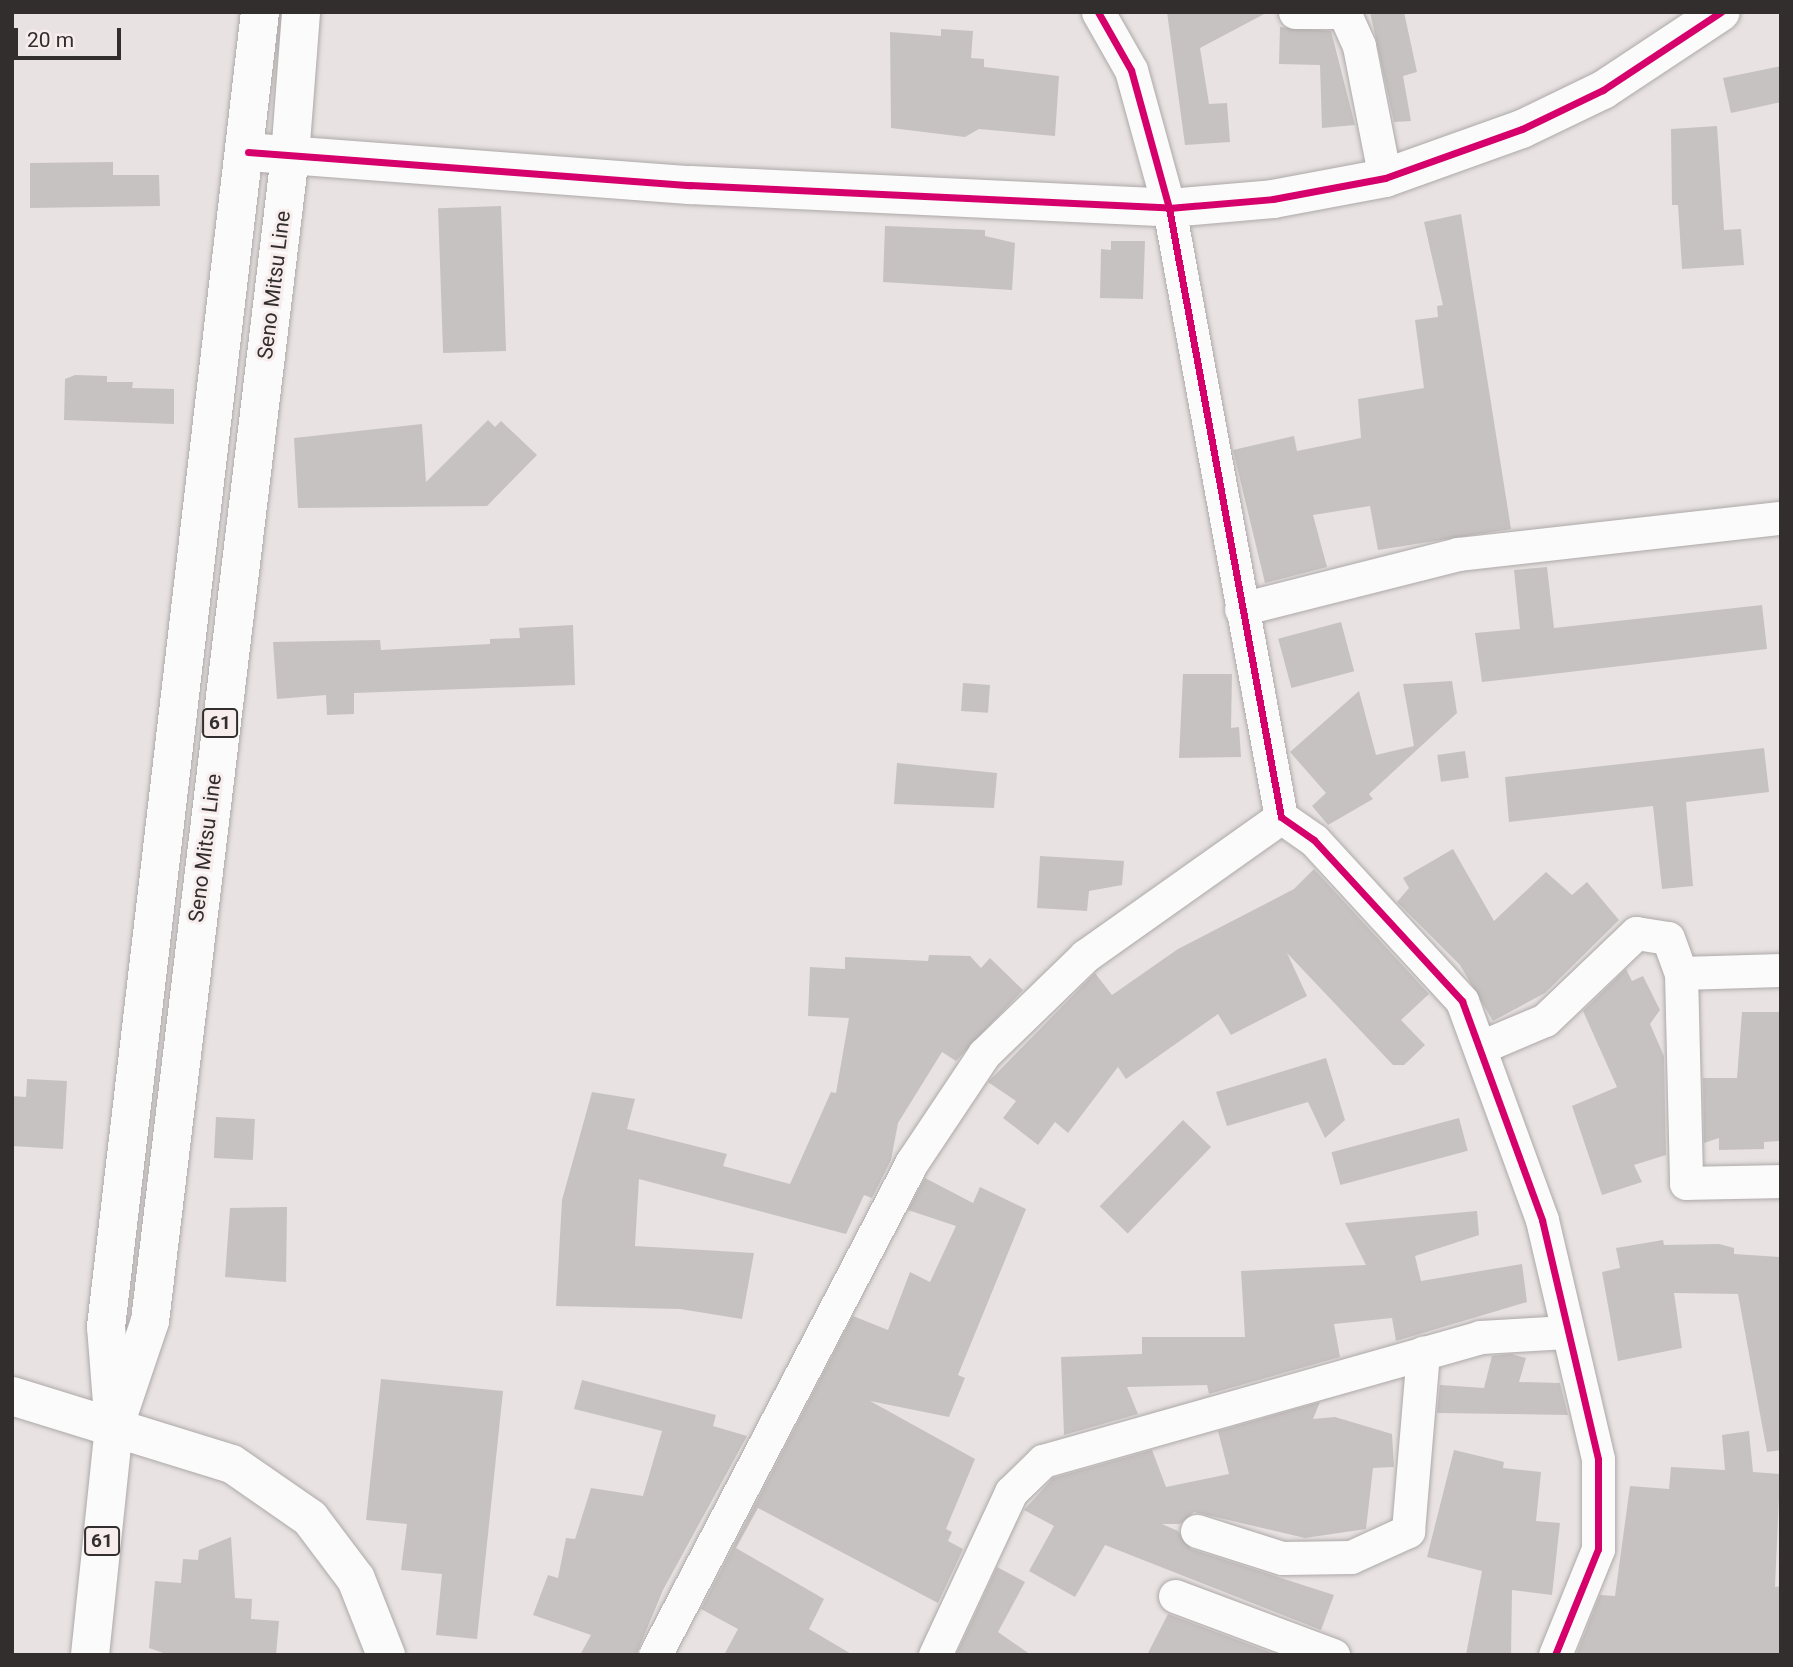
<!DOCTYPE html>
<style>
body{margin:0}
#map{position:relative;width:1793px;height:1667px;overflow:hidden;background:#e8e2e2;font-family:Roboto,sans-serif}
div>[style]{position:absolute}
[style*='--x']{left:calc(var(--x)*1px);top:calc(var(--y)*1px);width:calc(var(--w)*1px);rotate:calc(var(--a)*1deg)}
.building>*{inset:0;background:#c7c2c2;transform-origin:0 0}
.roads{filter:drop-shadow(0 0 2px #aea9a9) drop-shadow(0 0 2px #aea9a9)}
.minor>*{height:33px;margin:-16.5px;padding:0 16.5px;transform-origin:16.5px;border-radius:16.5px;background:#fcfbfb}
.tertiary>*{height:38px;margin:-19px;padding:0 19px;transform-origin:19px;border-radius:19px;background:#fcfbfb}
.primary>*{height:38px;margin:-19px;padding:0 19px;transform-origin:19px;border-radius:19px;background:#fcfbfb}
.cycleway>*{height:7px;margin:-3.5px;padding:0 3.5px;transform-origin:3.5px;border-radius:3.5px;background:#d6006c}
span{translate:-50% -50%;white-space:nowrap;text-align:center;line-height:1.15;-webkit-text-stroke:6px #f8eded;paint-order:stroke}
.shield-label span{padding:2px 5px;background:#f8eded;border:2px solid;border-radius:5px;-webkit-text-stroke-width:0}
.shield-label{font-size:19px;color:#322e2e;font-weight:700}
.street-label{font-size:21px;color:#322e2e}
.frame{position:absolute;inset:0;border:14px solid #322e2e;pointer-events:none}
.scale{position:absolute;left:14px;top:28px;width:107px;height:32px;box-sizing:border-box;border:4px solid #322e2e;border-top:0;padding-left:9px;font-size:21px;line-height:24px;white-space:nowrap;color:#322e2e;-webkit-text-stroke:5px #f8eded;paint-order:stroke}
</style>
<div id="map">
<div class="building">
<i style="clip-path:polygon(1167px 12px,1268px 12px,1200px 48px,1209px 104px,1227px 103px,1230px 142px,1185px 145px)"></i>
<i style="clip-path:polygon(1370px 12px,1404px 12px,1417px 72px,1403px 76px,1411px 121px,1394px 122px)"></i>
<i style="clip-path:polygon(1280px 27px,1331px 31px,1355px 125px,1322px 128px,1320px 65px,1279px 64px)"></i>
<i style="clip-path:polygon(941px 29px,973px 31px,971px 58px,984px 59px,984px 67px,1059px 76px,1055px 136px,979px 129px,965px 137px,891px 128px,890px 32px,941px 36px)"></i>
<i style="clip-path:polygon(1781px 66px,1781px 102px,1731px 113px,1723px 78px)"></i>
<i style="clip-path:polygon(1717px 126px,1724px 230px,1741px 229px,1744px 265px,1682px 269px,1678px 205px,1672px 205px,1671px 129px)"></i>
<i style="clip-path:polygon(113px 162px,113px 175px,159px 175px,160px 206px,30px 208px,30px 163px)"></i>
<i style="left:501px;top:206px;width:145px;height:63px;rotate:88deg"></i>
<i style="clip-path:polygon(1461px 214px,1511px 529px,1378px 550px,1370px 506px,1313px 515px,1327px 567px,1265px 583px,1233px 450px,1294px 436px,1297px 451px,1361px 438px,1358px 399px,1424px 388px,1415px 320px,1438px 317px,1437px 306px,1443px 305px,1424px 222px)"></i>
<i style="clip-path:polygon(885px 226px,985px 230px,985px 236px,1015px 243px,1012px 290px,883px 282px)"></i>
<i style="clip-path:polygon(1111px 241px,1145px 241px,1143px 299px,1100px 298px,1101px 249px,1111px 250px)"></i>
<i style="clip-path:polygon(75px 375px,107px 376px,107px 382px,133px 382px,132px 388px,174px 389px,174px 424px,64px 420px,65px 379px)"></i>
<i style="clip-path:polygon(488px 420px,495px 427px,501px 421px,537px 455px,487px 506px,298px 508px,294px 438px,422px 424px,426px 482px)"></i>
<i style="clip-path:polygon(1547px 567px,1554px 628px,1762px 605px,1767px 649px,1482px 682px,1475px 633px,1520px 629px,1514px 570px)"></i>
<i style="left:1341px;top:622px;width:51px;height:65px;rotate:75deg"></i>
<i style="clip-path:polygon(573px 625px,575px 685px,354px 693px,354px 714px,327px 715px,326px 695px,277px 699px,273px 642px,380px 640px,381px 650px,490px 644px,490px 639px,520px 638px,519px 628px)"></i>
<i style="clip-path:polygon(1183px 674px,1232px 674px,1231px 728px,1239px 727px,1241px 757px,1179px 758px)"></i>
<i style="clip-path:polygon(1452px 681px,1457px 713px,1369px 794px,1373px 799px,1328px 825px,1312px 806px,1326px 793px,1290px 752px,1359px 691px,1376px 755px,1414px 746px,1403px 684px)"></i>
<i style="left:963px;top:683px;width:27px;height:28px;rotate:4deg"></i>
<i style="clip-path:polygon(1764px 748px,1769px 792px,1686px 802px,1693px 886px,1662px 889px,1653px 806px,1509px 822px,1505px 777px)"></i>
<i style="left:1465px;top:751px;width:27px;height:28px;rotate:82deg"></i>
<i style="clip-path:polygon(897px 763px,997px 773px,994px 808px,894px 804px)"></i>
<i style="clip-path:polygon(1453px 849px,1494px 921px,1546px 872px,1572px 895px,1587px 882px,1619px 920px,1545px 993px,1493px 1021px,1460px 965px,1397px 902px,1409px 888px,1403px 878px)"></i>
<i style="clip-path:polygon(1040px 856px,1124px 861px,1122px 885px,1089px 891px,1087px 911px,1037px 908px)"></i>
<i style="clip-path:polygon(1314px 869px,1429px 994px,1401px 1020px,1425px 1045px,1404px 1065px,1393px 1065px,1287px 953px,1307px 996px,1231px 1035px,1218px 1014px,1126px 1079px,1118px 1067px,1068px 1133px,1055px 1122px,1038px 1145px,1003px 1118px,1016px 1101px,988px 1082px,1095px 973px,1112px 995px,1178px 949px,1294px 889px)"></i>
<i style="clip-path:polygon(929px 955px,970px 956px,981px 968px,990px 958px,1023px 990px,956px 1061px,942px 1052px,898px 1123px,891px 1160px,872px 1198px,864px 1195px,846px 1234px,639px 1179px,635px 1246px,754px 1253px,742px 1319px,680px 1309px,556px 1306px,562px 1200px,592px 1092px,635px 1099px,627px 1129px,727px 1154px,723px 1166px,790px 1184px,831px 1092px,836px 1093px,849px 1018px,808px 1016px,810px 967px,845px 969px,845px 957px,928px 961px)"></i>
<i style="clip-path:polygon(1626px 969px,1632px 981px,1643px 976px,1660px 1010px,1650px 1024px,1664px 1056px,1666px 1155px,1634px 1165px,1642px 1182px,1602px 1195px,1572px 1106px,1617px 1087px,1583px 1011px)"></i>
<i style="clip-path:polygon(1742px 1012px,1780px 1012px,1781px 1141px,1764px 1142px,1764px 1149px,1719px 1150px,1719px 1138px,1704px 1143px,1703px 1078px,1737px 1078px)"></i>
<i style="clip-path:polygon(1326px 1058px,1345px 1120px,1325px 1138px,1308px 1102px,1227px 1126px,1216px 1092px)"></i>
<i style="clip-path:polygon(27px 1079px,67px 1081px,63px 1149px,12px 1146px,12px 1096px,26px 1097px)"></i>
<i style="left:216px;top:1117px;width:39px;height:41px;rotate:3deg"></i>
<i style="left:1459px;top:1118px;width:34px;height:132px;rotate:75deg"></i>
<i style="left:1183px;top:1120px;width:39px;height:120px;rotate:44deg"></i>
<i style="clip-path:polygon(925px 1178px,973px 1203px,980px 1187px,1026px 1209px,958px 1375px,965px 1378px,949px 1417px,870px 1401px,975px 1459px,946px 1529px,952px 1532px,948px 1541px,963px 1549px,938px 1603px,758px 1508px,736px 1548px,824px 1599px,809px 1629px,853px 1655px,724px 1655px,738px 1629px,701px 1609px,853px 1316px,888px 1330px,910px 1272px,930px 1282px,956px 1226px,908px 1210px)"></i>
<i style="clip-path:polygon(287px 1207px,286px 1282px,225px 1277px,230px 1208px)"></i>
<i style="clip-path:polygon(1477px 1211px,1479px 1235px,1415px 1256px,1421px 1281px,1522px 1264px,1527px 1302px,1396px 1341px,1392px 1318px,1334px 1324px,1340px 1357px,1209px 1394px,1207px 1385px,1127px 1387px,1138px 1414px,1064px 1435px,1061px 1357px,1142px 1354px,1142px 1337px,1245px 1337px,1241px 1271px,1366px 1265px,1345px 1223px)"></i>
<i style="clip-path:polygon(1663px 1240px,1664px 1245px,1719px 1244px,1734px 1248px,1734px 1254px,1781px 1257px,1781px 1450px,1767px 1452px,1738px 1294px,1674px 1293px,1682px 1348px,1618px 1361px,1602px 1272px,1620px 1268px,1616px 1248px)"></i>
<i style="clip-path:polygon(1511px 1354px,1526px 1358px,1519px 1382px,1560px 1383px,1568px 1415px,1437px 1413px,1440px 1385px,1484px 1388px,1492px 1356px)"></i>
<i style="clip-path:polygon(381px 1379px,503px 1391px,477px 1639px,436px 1635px,442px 1574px,401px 1570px,407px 1524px,366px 1520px)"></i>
<i style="clip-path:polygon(582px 1380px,716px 1415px,713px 1426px,747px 1436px,663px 1590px,636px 1655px,580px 1655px,591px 1635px,533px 1615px,548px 1575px,558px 1578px,566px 1538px,575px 1539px,591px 1488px,643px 1496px,662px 1431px,574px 1409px)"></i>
<i style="clip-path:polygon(1320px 1402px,1313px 1419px,1335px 1417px,1392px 1434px,1394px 1467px,1373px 1468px,1366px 1529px,1305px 1538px,1194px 1512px,1180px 1524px,1162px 1524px,1178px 1531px,1191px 1549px,1334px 1595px,1321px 1630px,1105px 1545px,1075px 1597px,1029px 1571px,1054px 1526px,1024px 1510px,1053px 1478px,1152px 1450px,1166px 1487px,1229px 1474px,1218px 1431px)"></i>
<i style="clip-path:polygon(1749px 1431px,1753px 1472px,1780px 1474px,1775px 1587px,1781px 1586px,1781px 1655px,1576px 1655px,1600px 1595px,1615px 1596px,1630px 1486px,1669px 1489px,1671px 1467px,1725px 1470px,1722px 1435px)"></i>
<i style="clip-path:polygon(1454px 1450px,1504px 1462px,1503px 1468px,1541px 1472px,1536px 1521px,1560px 1523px,1552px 1595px,1512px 1590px,1511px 1655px,1466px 1655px,1482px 1571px,1427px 1557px)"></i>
<i style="clip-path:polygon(231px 1537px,235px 1598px,252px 1599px,251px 1619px,279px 1621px,276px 1655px,169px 1655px,149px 1648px,155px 1581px,181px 1583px,183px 1559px,198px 1560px,199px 1550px)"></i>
<i style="clip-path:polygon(997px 1567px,1025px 1582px,998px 1632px,1031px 1655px,956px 1655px)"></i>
<i style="clip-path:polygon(1168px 1614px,1277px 1655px,1147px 1655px)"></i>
</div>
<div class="roads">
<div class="minor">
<i style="--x:1098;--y:12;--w:67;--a:60.4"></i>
<i style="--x:1131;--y:70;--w:143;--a:74.6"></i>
<i style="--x:1169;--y:208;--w:619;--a:79.58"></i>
<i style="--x:1281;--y:817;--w:40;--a:34.9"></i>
<i style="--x:1314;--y:840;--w:219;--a:47.4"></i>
<i style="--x:1462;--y:1001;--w:233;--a:69.9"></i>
<i style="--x:1542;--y:1220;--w:245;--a:76.8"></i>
<i style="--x:1598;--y:1459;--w:90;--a:90"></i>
<i style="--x:1598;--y:1549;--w:114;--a:112.1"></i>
<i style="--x:1295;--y:12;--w:49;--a:0"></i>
<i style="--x:1344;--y:12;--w:37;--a:66"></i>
<i style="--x:1359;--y:46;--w:135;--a:78.9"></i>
<i style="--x:1241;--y:609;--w:224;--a:-14.2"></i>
<i style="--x:1458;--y:554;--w:325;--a:-6.4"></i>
<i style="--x:1681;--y:973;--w:210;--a:88.6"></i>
<i style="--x:1686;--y:1183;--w:95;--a:-1.2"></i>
<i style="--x:1481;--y:1047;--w:69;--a:-22.9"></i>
<i style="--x:1545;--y:1020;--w:126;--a:-43.7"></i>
<i style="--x:1636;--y:933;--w:32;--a:9"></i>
<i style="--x:1668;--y:938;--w:37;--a:70"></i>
<i style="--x:1681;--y:973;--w:100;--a:-1.7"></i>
<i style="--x:1197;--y:1531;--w:89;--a:17.6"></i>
<i style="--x:1282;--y:1558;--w:69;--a:-0.8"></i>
<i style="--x:1351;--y:1557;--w:63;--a:-24.5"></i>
<i style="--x:1408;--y:1531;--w:179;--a:-85.2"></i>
<i style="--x:1175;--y:1596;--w:169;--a:20.5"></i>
<i style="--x:655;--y:1655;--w:556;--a:-62.47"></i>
<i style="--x:912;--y:1162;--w:130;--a:-56.3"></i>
<i style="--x:984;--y:1054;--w:141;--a:-44.1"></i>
<i style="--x:1085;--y:956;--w:240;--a:-35.3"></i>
<i style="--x:935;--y:1655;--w:180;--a:-65"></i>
<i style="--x:1011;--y:1492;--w:45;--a:-44.1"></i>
<i style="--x:1043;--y:1461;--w:454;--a:-15.8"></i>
<i style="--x:1480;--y:1337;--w:87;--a:-3.3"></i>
</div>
<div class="tertiary">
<i style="--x:248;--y:152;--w:443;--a:4.3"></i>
<i style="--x:690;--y:185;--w:480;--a:2.7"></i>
<i style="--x:1169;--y:208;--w:104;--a:-4.9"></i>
<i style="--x:1273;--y:199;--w:114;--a:-10.6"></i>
<i style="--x:1385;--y:178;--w:145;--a:-19.7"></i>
<i style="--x:1522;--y:129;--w:90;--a:-25.7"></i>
<i style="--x:1603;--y:90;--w:141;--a:-33.5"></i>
<i style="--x:12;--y:1396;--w:230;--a:17.2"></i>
<i style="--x:232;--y:1464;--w:95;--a:34.7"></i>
<i style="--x:310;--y:1518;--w:76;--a:53"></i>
<i style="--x:356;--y:1579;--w:82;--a:68.5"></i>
</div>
<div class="primary">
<i style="--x:119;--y:1413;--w:97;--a:-71.4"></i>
<i style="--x:150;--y:1321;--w:1173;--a:-83.15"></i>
<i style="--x:290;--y:156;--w:144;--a:-85.6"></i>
<i style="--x:90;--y:1655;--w:228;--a:-84"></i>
<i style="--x:114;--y:1428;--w:101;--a:-94.5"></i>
<i style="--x:106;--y:1327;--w:1324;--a:-83.32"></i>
</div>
</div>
<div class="cycleway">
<i style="--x:1098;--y:12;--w:67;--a:60.4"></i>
<i style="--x:1131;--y:70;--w:143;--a:74.6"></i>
<i style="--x:1169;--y:208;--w:619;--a:79.58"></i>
<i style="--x:1281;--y:817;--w:40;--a:34.9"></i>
<i style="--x:1314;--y:840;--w:219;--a:47.4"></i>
<i style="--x:1462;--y:1001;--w:233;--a:69.9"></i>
<i style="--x:1542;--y:1220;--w:245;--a:76.8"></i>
<i style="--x:1598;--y:1459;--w:90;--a:90"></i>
<i style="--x:1598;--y:1549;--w:114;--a:112.1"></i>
<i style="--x:248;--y:152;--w:443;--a:4.3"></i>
<i style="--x:690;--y:185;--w:480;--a:2.7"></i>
<i style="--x:1169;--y:208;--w:104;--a:-4.9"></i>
<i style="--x:1273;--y:199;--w:114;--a:-10.6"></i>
<i style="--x:1385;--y:178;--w:145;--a:-19.7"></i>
<i style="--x:1522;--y:129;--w:90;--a:-25.7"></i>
<i style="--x:1603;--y:90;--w:141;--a:-33.5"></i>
</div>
<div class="shield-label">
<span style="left:220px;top:723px">61</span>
<span style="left:102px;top:1541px">61</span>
</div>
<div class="street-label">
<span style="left:274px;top:285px;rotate:-83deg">Seno Mitsu Line</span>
<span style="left:205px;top:848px;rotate:-83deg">Seno Mitsu Line</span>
</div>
<div class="frame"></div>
<div class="scale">20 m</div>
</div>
